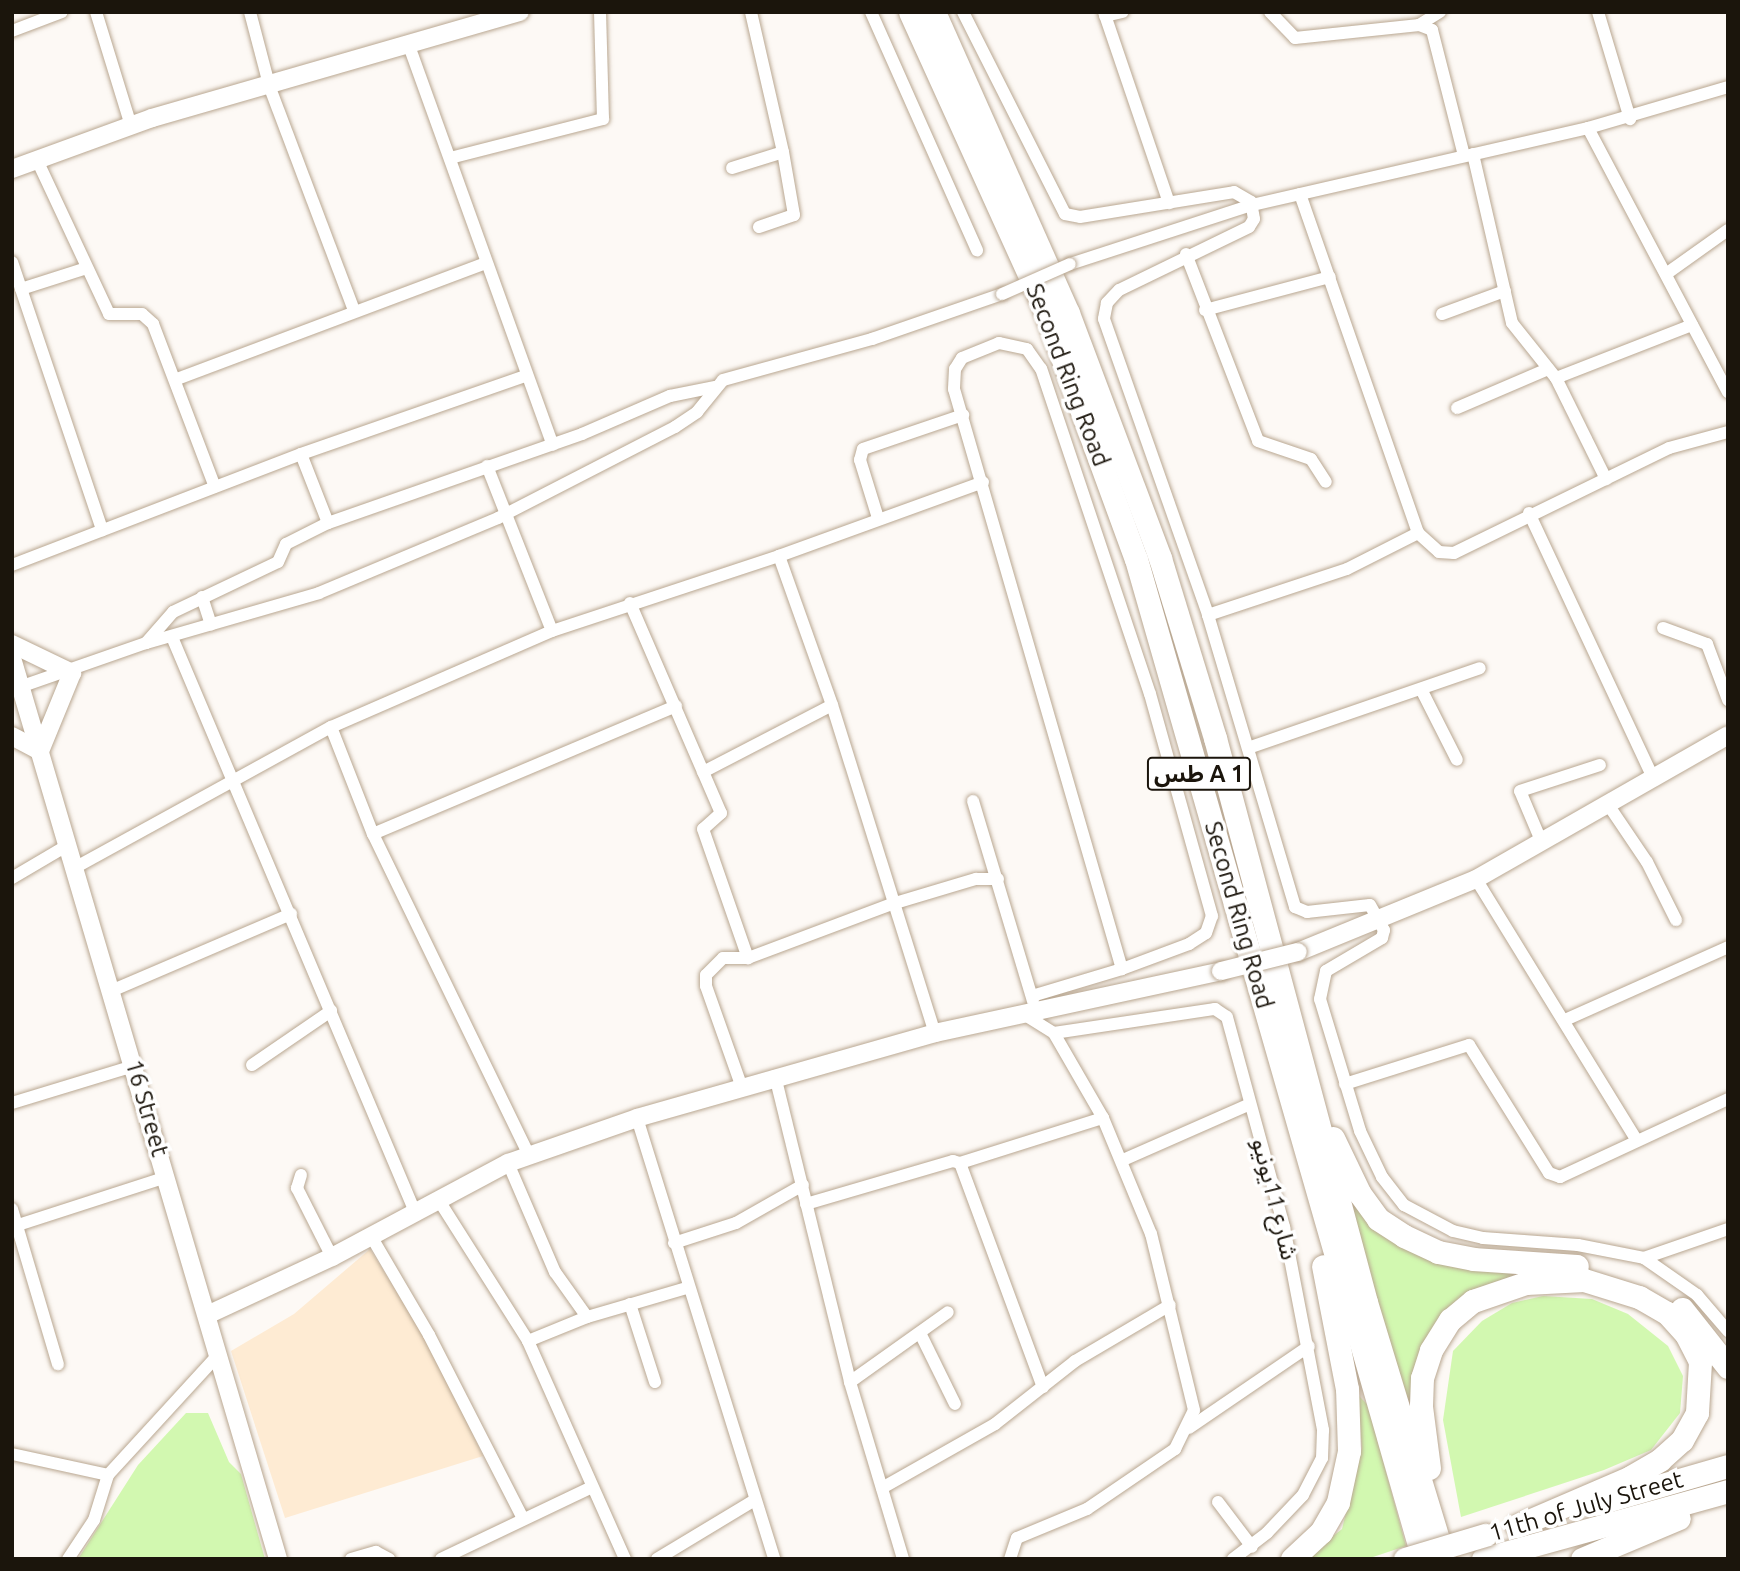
<!DOCTYPE html>
<meta charset="utf-8">
<style>
body{margin:0}
#map{position:relative;width:1740px;height:1571px;overflow:hidden;background:#fdf9f5;font-family:Ubuntu,"Noto Sans Arabic",sans-serif}
div>[style]{position:absolute}
[style*='--x']{left:calc(var(--x)*1px);top:calc(var(--y)*1px);width:calc(var(--w)*1px);rotate:calc(var(--a)*1deg)}
.built>*{inset:0;background:#feebd3}
.green>*{inset:0;background:#d2f8b0}
.roads{filter:drop-shadow(0 0 2px #b9a791) drop-shadow(0 0 2px #b9a791)}
.street>*{height:12px;margin:-6px;padding:0 6px;transform-origin:6px;border-radius:6px;background:#fff}
.secondary>*{height:18px;margin:-9px;padding:0 9px;transform-origin:9px;border-radius:9px;background:#fff}
.highway>*{height:23px;margin:-11.5px;padding:0 11.5px;transform-origin:11.5px;border-radius:11.5px;background:#fff}
.bridges{filter:drop-shadow(0 0 2px #b9a791) drop-shadow(0 0 2px #b9a791)}
.street-bridge>*{height:12px;margin:-6px;padding:0 6px;transform-origin:6px;border-radius:6px;background:#fff}
.secondary-bridge>*{height:18px;margin:-9px;padding:0 9px;transform-origin:9px;border-radius:9px;background:#fff}
.highway-bridge>*{height:23px;margin:-11.5px;padding:0 11.5px;transform-origin:11.5px;border-radius:11.5px;background:#fff}
span{translate:-50% -50%;white-space:nowrap;text-align:center;line-height:1.15;-webkit-text-stroke:7px #fff;paint-order:stroke}
.shield-label span{padding:2px 5px;background:#fff;border:2px solid;border-radius:5px;-webkit-text-stroke-width:0}
.shield-label{font-size:23px;color:#1b150c;font-weight:700}
.street-label{font-size:24px;color:#1b150c}
.frame{position:absolute;inset:0;border:14px solid #1b150c;pointer-events:none}
</style>
<div id="map">
<div class="built">
<i style="clip-path:polygon(370px 1249px,433px 1350px,483px 1456px,285px 1518px,231px 1351px,294px 1314px)"></i>
</div>
<div class="green">
<i style="clip-path:polygon(1339px 1172px,1374px 1226px,1522px 1268px,1518px 1278px,1489px 1284px,1449px 1308px,1411px 1422px)"></i>
<i style="clip-path:polygon(1543px 1296px,1592px 1299px,1628px 1314px,1668px 1346px,1683px 1376px,1680px 1413px,1651px 1450px,1604px 1470px,1461px 1517px,1443px 1420px,1453px 1351px,1482px 1321px,1512px 1303px)"></i>
<i style="clip-path:polygon(1357px 1394px,1368px 1405px,1406px 1546px,1367px 1559px,1304px 1559px,1342px 1529px,1362px 1448px)"></i>
<i style="clip-path:polygon(186px 1413px,208px 1413px,229px 1462px,241px 1474px,265px 1559px,78px 1559px,138px 1465px)"></i>
</div>
<div class="roads">
<div class="street">
<i style="--x:96;--y:12;--w:119;--a:72.9"></i>
<i style="--x:250;--y:12;--w:79;--a:75.3"></i>
<i style="--x:270;--y:88;--w:237;--a:69.3"></i>
<i style="--x:871;--y:12;--w:261;--a:66"></i>
<i style="--x:963;--y:12;--w:226;--a:63.2"></i>
<i style="--x:1065;--y:214;--w:15;--a:11"></i>
<i style="--x:1080;--y:217;--w:156;--a:-9.2"></i>
<i style="--x:1234;--y:192;--w:20;--a:30"></i>
<i style="--x:1251;--y:202;--w:17;--a:80"></i>
<i style="--x:1254;--y:219;--w:9;--a:122"></i>
<i style="--x:1249;--y:227;--w:144;--a:154.1"></i>
<i style="--x:1119;--y:290;--w:18;--a:133"></i>
<i style="--x:1107;--y:303;--w:16;--a:101"></i>
<i style="--x:1104;--y:319;--w:314;--a:70.6"></i>
<i style="--x:1208;--y:615;--w:305;--a:73.4"></i>
<i style="--x:1295;--y:907;--w:13;--a:23"></i>
<i style="--x:1307;--y:912;--w:63;--a:-6.3"></i>
<i style="--x:1370;--y:905;--w:29;--a:61"></i>
<i style="--x:1384;--y:930;--w:8;--a:104"></i>
<i style="--x:1382;--y:938;--w:65;--a:149.5"></i>
<i style="--x:1326;--y:971;--w:29;--a:102"></i>
<i style="--x:1320;--y:999;--w:138;--a:73.1"></i>
<i style="--x:1360;--y:1131;--w:51;--a:64.4"></i>
<i style="--x:1382;--y:1177;--w:36;--a:52"></i>
<i style="--x:1404;--y:1205;--w:55;--a:28"></i>
<i style="--x:1453;--y:1231;--w:31;--a:13"></i>
<i style="--x:1483;--y:1238;--w:95;--a:4.2"></i>
<i style="--x:1578;--y:1245;--w:67;--a:11.1"></i>
<i style="--x:1644;--y:1258;--w:65;--a:34.9"></i>
<i style="--x:1697;--y:1295;--w:48;--a:49.3"></i>
<i style="--x:1104;--y:12;--w:202;--a:71.2"></i>
<i style="--x:1270;--y:12;--w:36;--a:46"></i>
<i style="--x:1295;--y:38;--w:125;--a:-6"></i>
<i style="--x:1419;--y:25;--w:14;--a:21"></i>
<i style="--x:1432;--y:30;--w:130;--a:75.7"></i>
<i style="--x:1598;--y:12;--w:112;--a:73.3"></i>
<i style="--x:1105;--y:16;--w:18;--a:-13"></i>
<i style="--x:1419;--y:25;--w:25;--a:-32"></i>
<i style="--x:12;--y:31;--w:53;--a:-20.8"></i>
<i style="--x:408;--y:43;--w:427;--a:70.2"></i>
<i style="--x:1588;--y:128;--w:146;--a:-16.3"></i>
<i style="--x:1473;--y:154;--w:173;--a:77"></i>
<i style="--x:1512;--y:323;--w:70;--a:51.3"></i>
<i style="--x:1556;--y:378;--w:113;--a:63.7"></i>
<i style="--x:450;--y:158;--w:158;--a:-14.3"></i>
<i style="--x:603;--y:119;--w:107;--a:-91.6"></i>
<i style="--x:37;--y:160;--w:170;--a:64.9"></i>
<i style="--x:109;--y:314;--w:33;--a:0"></i>
<i style="--x:142;--y:314;--w:15;--a:42"></i>
<i style="--x:153;--y:324;--w:174;--a:69.2"></i>
<i style="--x:732;--y:168;--w:53;--a:-17.4"></i>
<i style="--x:783;--y:152;--w:144;--a:-102.9"></i>
<i style="--x:1300;--y:194;--w:359;--a:70.8"></i>
<i style="--x:1418;--y:533;--w:28;--a:42"></i>
<i style="--x:1439;--y:552;--w:15;--a:4"></i>
<i style="--x:1454;--y:553;--w:239;--a:-26"></i>
<i style="--x:1669;--y:448;--w:61;--a:-15.2"></i>
<i style="--x:759;--y:227;--w:37;--a:-19"></i>
<i style="--x:794;--y:215;--w:64;--a:-99.9"></i>
<i style="--x:1186;--y:254;--w:200;--a:68.9"></i>
<i style="--x:1258;--y:441;--w:56;--a:18.8"></i>
<i style="--x:1311;--y:459;--w:27;--a:57"></i>
<i style="--x:12;--y:262;--w:283;--a:71.4"></i>
<i style="--x:1070;--y:264;--w:191;--a:-18"></i>
<i style="--x:1252;--y:205;--w:345;--a:-12.9"></i>
<i style="--x:1588;--y:128;--w:299;--a:62.1"></i>
<i style="--x:1666;--y:274;--w:76;--a:-35.4"></i>
<i style="--x:21;--y:289;--w:69;--a:-17.7"></i>
<i style="--x:1205;--y:310;--w:129;--a:-14.8"></i>
<i style="--x:1442;--y:314;--w:67;--a:-20.1"></i>
<i style="--x:1556;--y:378;--w:146;--a:-21.3"></i>
<i style="--x:177;--y:379;--w:330;--a:-20.6"></i>
<i style="--x:1457;--y:408;--w:99;--a:-23.2"></i>
<i style="--x:301;--y:454;--w:237;--a:-19.2"></i>
<i style="--x:487;--y:466;--w:177;--a:68.5"></i>
<i style="--x:552;--y:631;--w:239;--a:-18.3"></i>
<i style="--x:779;--y:556;--w:217;--a:-19.9"></i>
<i style="--x:1529;--y:513;--w:290;--a:64.9"></i>
<i style="--x:878;--y:518;--w:61;--a:-107.2"></i>
<i style="--x:860;--y:460;--w:11;--a:-75"></i>
<i style="--x:863;--y:449;--w:106;--a:-18.8"></i>
<i style="--x:779;--y:556;--w:158;--a:70.4"></i>
<i style="--x:832;--y:705;--w:344;--a:72.6"></i>
<i style="--x:12;--y:565;--w:310;--a:-21"></i>
<i style="--x:301;--y:454;--w:74;--a:68.6"></i>
<i style="--x:202;--y:597;--w:29;--a:72"></i>
<i style="--x:630;--y:603;--w:229;--a:66.6"></i>
<i style="--x:721;--y:813;--w:24;--a:138"></i>
<i style="--x:703;--y:829;--w:137;--a:70.8"></i>
<i style="--x:748;--y:958;--w:25;--a:180"></i>
<i style="--x:723;--y:958;--w:24;--a:135"></i>
<i style="--x:706;--y:975;--w:11;--a:90"></i>
<i style="--x:706;--y:986;--w:105;--a:70.5"></i>
<i style="--x:1208;--y:615;--w:146;--a:-18.3"></i>
<i style="--x:1347;--y:569;--w:80;--a:-26.9"></i>
<i style="--x:1663;--y:628;--w:47;--a:20"></i>
<i style="--x:1707;--y:644;--w:60;--a:69.4"></i>
<i style="--x:172;--y:637;--w:624;--a:67.09"></i>
<i style="--x:146;--y:643;--w:41;--a:-48.9"></i>
<i style="--x:173;--y:612;--w:116;--a:-25.5"></i>
<i style="--x:278;--y:562;--w:20;--a:-66"></i>
<i style="--x:286;--y:544;--w:47;--a:-26.6"></i>
<i style="--x:328;--y:523;--w:269;--a:-19.3"></i>
<i style="--x:582;--y:434;--w:96;--a:-23.4"></i>
<i style="--x:670;--y:396;--w:46;--a:-11.3"></i>
<i style="--x:14;--y:689;--w:140;--a:-19.2"></i>
<i style="--x:146;--y:643;--w:180;--a:-16.1"></i>
<i style="--x:319;--y:593;--w:194;--a:-22.7"></i>
<i style="--x:498;--y:518;--w:199;--a:-27.2"></i>
<i style="--x:675;--y:427;--w:27;--a:-34"></i>
<i style="--x:697;--y:412;--w:41;--a:-50.9"></i>
<i style="--x:723;--y:380;--w:155;--a:-15.4"></i>
<i style="--x:872;--y:339;--w:138;--a:-19.1"></i>
<i style="--x:1422;--y:691;--w:77;--a:63.1"></i>
<i style="--x:331;--y:727;--w:115;--a:68.6"></i>
<i style="--x:373;--y:834;--w:357;--a:64.1"></i>
<i style="--x:1248;--y:748;--w:245;--a:-19"></i>
<i style="--x:703;--y:772;--w:145;--a:-27.4"></i>
<i style="--x:973;--y:801;--w:209;--a:73.3"></i>
<i style="--x:1607;--y:803;--w:71;--a:55.9"></i>
<i style="--x:1647;--y:862;--w:65;--a:63.4"></i>
<i style="--x:373;--y:834;--w:329;--a:-22.9"></i>
<i style="--x:1542;--y:843;--w:56;--a:-112.9"></i>
<i style="--x:1520;--y:791;--w:84;--a:-18"></i>
<i style="--x:76;--y:867;--w:291;--a:-28.8"></i>
<i style="--x:331;--y:727;--w:241;--a:-23.5"></i>
<i style="--x:12;--y:878;--w:65;--a:-30.5"></i>
<i style="--x:1476;--y:879;--w:305;--a:58.4"></i>
<i style="--x:748;--y:958;--w:154;--a:-20.6"></i>
<i style="--x:892;--y:904;--w:88;--a:-16.6"></i>
<i style="--x:976;--y:879;--w:22;--a:0"></i>
<i style="--x:111;--y:991;--w:196;--a:-23.2"></i>
<i style="--x:1032;--y:996;--w:94;--a:-16.7"></i>
<i style="--x:1122;--y:969;--w:72;--a:-20.5"></i>
<i style="--x:1189;--y:944;--w:20;--a:-33"></i>
<i style="--x:1206;--y:933;--w:18;--a:-71"></i>
<i style="--x:1212;--y:916;--w:230;--a:-105.6"></i>
<i style="--x:1150;--y:694;--w:343;--a:-108.5"></i>
<i style="--x:1041;--y:369;--w:24;--a:-125"></i>
<i style="--x:1027;--y:349;--w:29;--a:-168"></i>
<i style="--x:999;--y:343;--w:40;--a:158"></i>
<i style="--x:962;--y:358;--w:13;--a:122"></i>
<i style="--x:955;--y:369;--w:20;--a:93"></i>
<i style="--x:954;--y:389;--w:604;--a:73.85"></i>
<i style="--x:1025;--y:1015;--w:34;--a:32"></i>
<i style="--x:1054;--y:1033;--w:163;--a:-8.5"></i>
<i style="--x:1215;--y:1009;--w:14;--a:34"></i>
<i style="--x:1227;--y:1017;--w:218;--a:74.8"></i>
<i style="--x:1284;--y:1227;--w:207;--a:79.1"></i>
<i style="--x:1323;--y:1430;--w:28;--a:92"></i>
<i style="--x:1322;--y:1458;--w:42;--a:117.2"></i>
<i style="--x:1303;--y:1495;--w:52;--a:133.5"></i>
<i style="--x:1267;--y:1533;--w:43;--a:142.6"></i>
<i style="--x:1565;--y:1020;--w:179;--a:-24.1"></i>
<i style="--x:252;--y:1065;--w:96;--a:-34.4"></i>
<i style="--x:775;--y:1076;--w:315;--a:76.2"></i>
<i style="--x:850;--y:1382;--w:185;--a:73.3"></i>
<i style="--x:1345;--y:1084;--w:130;--a:-17.5"></i>
<i style="--x:1469;--y:1045;--w:151;--a:58"></i>
<i style="--x:1549;--y:1173;--w:12;--a:20"></i>
<i style="--x:1560;--y:1177;--w:185;--a:-24.9"></i>
<i style="--x:12;--y:1103;--w:127;--a:-16.9"></i>
<i style="--x:637;--y:1118;--w:462;--a:72.7"></i>
<i style="--x:1123;--y:1160;--w:139;--a:-23.8"></i>
<i style="--x:508;--y:1163;--w:119;--a:66.7"></i>
<i style="--x:555;--y:1272;--w:55;--a:54.6"></i>
<i style="--x:587;--y:1317;--w:103;--a:-16.3"></i>
<i style="--x:960;--y:1163;--w:150;--a:-17.5"></i>
<i style="--x:301;--y:1175;--w:14;--a:107"></i>
<i style="--x:297;--y:1188;--w:77;--a:63.1"></i>
<i style="--x:438;--y:1199;--w:168;--a:57.6"></i>
<i style="--x:528;--y:1341;--w:239;--a:66"></i>
<i style="--x:806;--y:1204;--w:153;--a:-16.3"></i>
<i style="--x:953;--y:1161;--w:7;--a:16"></i>
<i style="--x:960;--y:1163;--w:239;--a:69.7"></i>
<i style="--x:12;--y:1209;--w:162;--a:73.5"></i>
<i style="--x:18;--y:1225;--w:157;--a:-17.9"></i>
<i style="--x:371;--y:1236;--w:115;--a:59.6"></i>
<i style="--x:429;--y:1335;--w:204;--a:62.9"></i>
<i style="--x:674;--y:1243;--w:65;--a:-17.9"></i>
<i style="--x:736;--y:1223;--w:77;--a:-29.6"></i>
<i style="--x:1644;--y:1258;--w:89;--a:-19"></i>
<i style="--x:630;--y:1304;--w:82;--a:72.2"></i>
<i style="--x:920;--y:1333;--w:79;--a:63.8"></i>
<i style="--x:528;--y:1341;--w:64;--a:-22.1"></i>
<i style="--x:850;--y:1382;--w:120;--a:-35.5"></i>
<i style="--x:1189;--y:1428;--w:145;--a:-34.3"></i>
<i style="--x:12;--y:1454;--w:98;--a:12.3"></i>
<i style="--x:108;--y:1475;--w:164;--a:-47.5"></i>
<i style="--x:882;--y:1488;--w:130;--a:-29.5"></i>
<i style="--x:995;--y:1424;--w:102;--a:-38.2"></i>
<i style="--x:1075;--y:1361;--w:110;--a:-30.5"></i>
<i style="--x:1218;--y:1502;--w:56;--a:52.9"></i>
<i style="--x:68;--y:1559;--w:47;--a:-56.3"></i>
<i style="--x:94;--y:1520;--w:47;--a:-72.7"></i>
<i style="--x:351;--y:1559;--w:26;--a:-16"></i>
<i style="--x:376;--y:1552;--w:15;--a:28"></i>
<i style="--x:441;--y:1559;--w:165;--a:-25.5"></i>
<i style="--x:657;--y:1559;--w:112;--a:-31.1"></i>
<i style="--x:1010;--y:1559;--w:22;--a:-72"></i>
<i style="--x:1017;--y:1538;--w:76;--a:-22.5"></i>
<i style="--x:1087;--y:1509;--w:107;--a:-34.3"></i>
<i style="--x:1175;--y:1449;--w:43;--a:-64"></i>
<i style="--x:1194;--y:1410;--w:181;--a:-103.7"></i>
<i style="--x:1151;--y:1234;--w:126;--a:-112.5"></i>
<i style="--x:1103;--y:1118;--w:98;--a:-120"></i>
</div>
<div class="secondary">
<i style="--x:12;--y:169;--w:149;--a:-20"></i>
<i style="--x:152;--y:118;--w:383;--a:-16.1"></i>
<i style="--x:12;--y:644;--w:67;--a:25.8"></i>
<i style="--x:72;--y:673;--w:84;--a:112.3"></i>
<i style="--x:40;--y:751;--w:32;--a:-152"></i>
<i style="--x:12;--y:658;--w:939;--a:73.55"></i>
<i style="--x:1298;--y:952;--w:192;--a:-22.3"></i>
<i style="--x:1476;--y:879;--w:290;--a:-29.7"></i>
<i style="--x:207;--y:1315;--w:138;--a:-24.9"></i>
<i style="--x:332;--y:1257;--w:200;--a:-28.1"></i>
<i style="--x:508;--y:1163;--w:137;--a:-19.2"></i>
<i style="--x:637;--y:1118;--w:310;--a:-15.9"></i>
<i style="--x:935;--y:1033;--w:293;--a:-12.2"></i>
</div>
<div class="highway">
<i style="--x:910;--y:12;--w:325;--a:65.6"></i>
<i style="--x:1044;--y:308;--w:267;--a:69.9"></i>
<i style="--x:1136;--y:559;--w:1040;--a:73.99"></i>
<i style="--x:934;--y:12;--w:329;--a:66"></i>
<i style="--x:1068;--y:313;--w:262;--a:69.4"></i>
<i style="--x:1160;--y:558;--w:188;--a:73"></i>
<i style="--x:1215;--y:738;--w:584;--a:75.01"></i>
<i style="--x:1366;--y:1302;--w:269;--a:73.1"></i>
<i style="--x:1333;--y:1138;--w:62;--a:64.3"></i>
<i style="--x:1360;--y:1194;--w:31;--a:54"></i>
<i style="--x:1378;--y:1219;--w:31;--a:33"></i>
<i style="--x:1404;--y:1236;--w:38;--a:25"></i>
<i style="--x:1438;--y:1252;--w:36;--a:11"></i>
<i style="--x:1473;--y:1259;--w:104;--a:3.9"></i>
<i style="--x:1682;--y:1309;--w:74;--a:51.6"></i>
<i style="--x:1429;--y:1468;--w:63;--a:-97.4"></i>
<i style="--x:1421;--y:1406;--w:28;--a:-88"></i>
<i style="--x:1422;--y:1378;--w:29;--a:-72"></i>
<i style="--x:1431;--y:1350;--w:36;--a:-58"></i>
<i style="--x:1450;--y:1320;--w:30;--a:-40"></i>
<i style="--x:1473;--y:1301;--w:56;--a:-18.8"></i>
<i style="--x:1526;--y:1283;--w:58;--a:-3"></i>
<i style="--x:1584;--y:1280;--w:58;--a:17.2"></i>
<i style="--x:1639;--y:1297;--w:32;--a:30"></i>
<i style="--x:1667;--y:1313;--w:28;--a:48"></i>
<i style="--x:1686;--y:1334;--w:31;--a:63"></i>
<i style="--x:1700;--y:1362;--w:51;--a:93.4"></i>
<i style="--x:1697;--y:1413;--w:31;--a:119"></i>
<i style="--x:1682;--y:1440;--w:30;--a:138"></i>
<i style="--x:1660;--y:1460;--w:34;--a:150"></i>
<i style="--x:1631;--y:1477;--w:124;--a:156.7"></i>
<i style="--x:1596;--y:1504;--w:137;--a:-16.1"></i>
<i style="--x:1292;--y:1559;--w:40;--a:-43"></i>
<i style="--x:1321;--y:1532;--w:34;--a:-60"></i>
<i style="--x:1338;--y:1502;--w:52;--a:-77.8"></i>
<i style="--x:1349;--y:1451;--w:62;--a:-91.8"></i>
<i style="--x:1347;--y:1389;--w:125;--a:-101"></i>
<i style="--x:1483;--y:1559;--w:254;--a:-15.5"></i>
<i style="--x:1582;--y:1559;--w:105;--a:-22.9"></i>
</div>
</div>
<div class="bridges">
<div class="street-bridge">
<i style="--x:1002;--y:294;--w:74;--a:-23.8"></i>
</div>
<div class="secondary-bridge">
<i style="--x:1221;--y:971;--w:79;--a:-13.9"></i>
</div>
<div class="highway-bridge">
<i style="--x:1405;--y:1559;--w:84;--a:-16.7"></i>
</div>
</div>
<div class="shield-label">
<span style="left:1199px;top:774px">طس A 1</span>
</div>
<div class="street-label">
<span style="left:1068px;top:375px;rotate:69deg">Second Ring Road</span>
<span style="left:1239px;top:915px;rotate:74deg">Second Ring Road</span>
<span style="left:147px;top:1108px;rotate:74deg">16 Street</span>
<span style="left:1275px;top:1199px;rotate:76deg">شارع 11يونيو</span>
<span style="left:1586px;top:1506px;rotate:-16deg">11th of July Street</span>
</div>
<div class="frame"></div>
</div>
